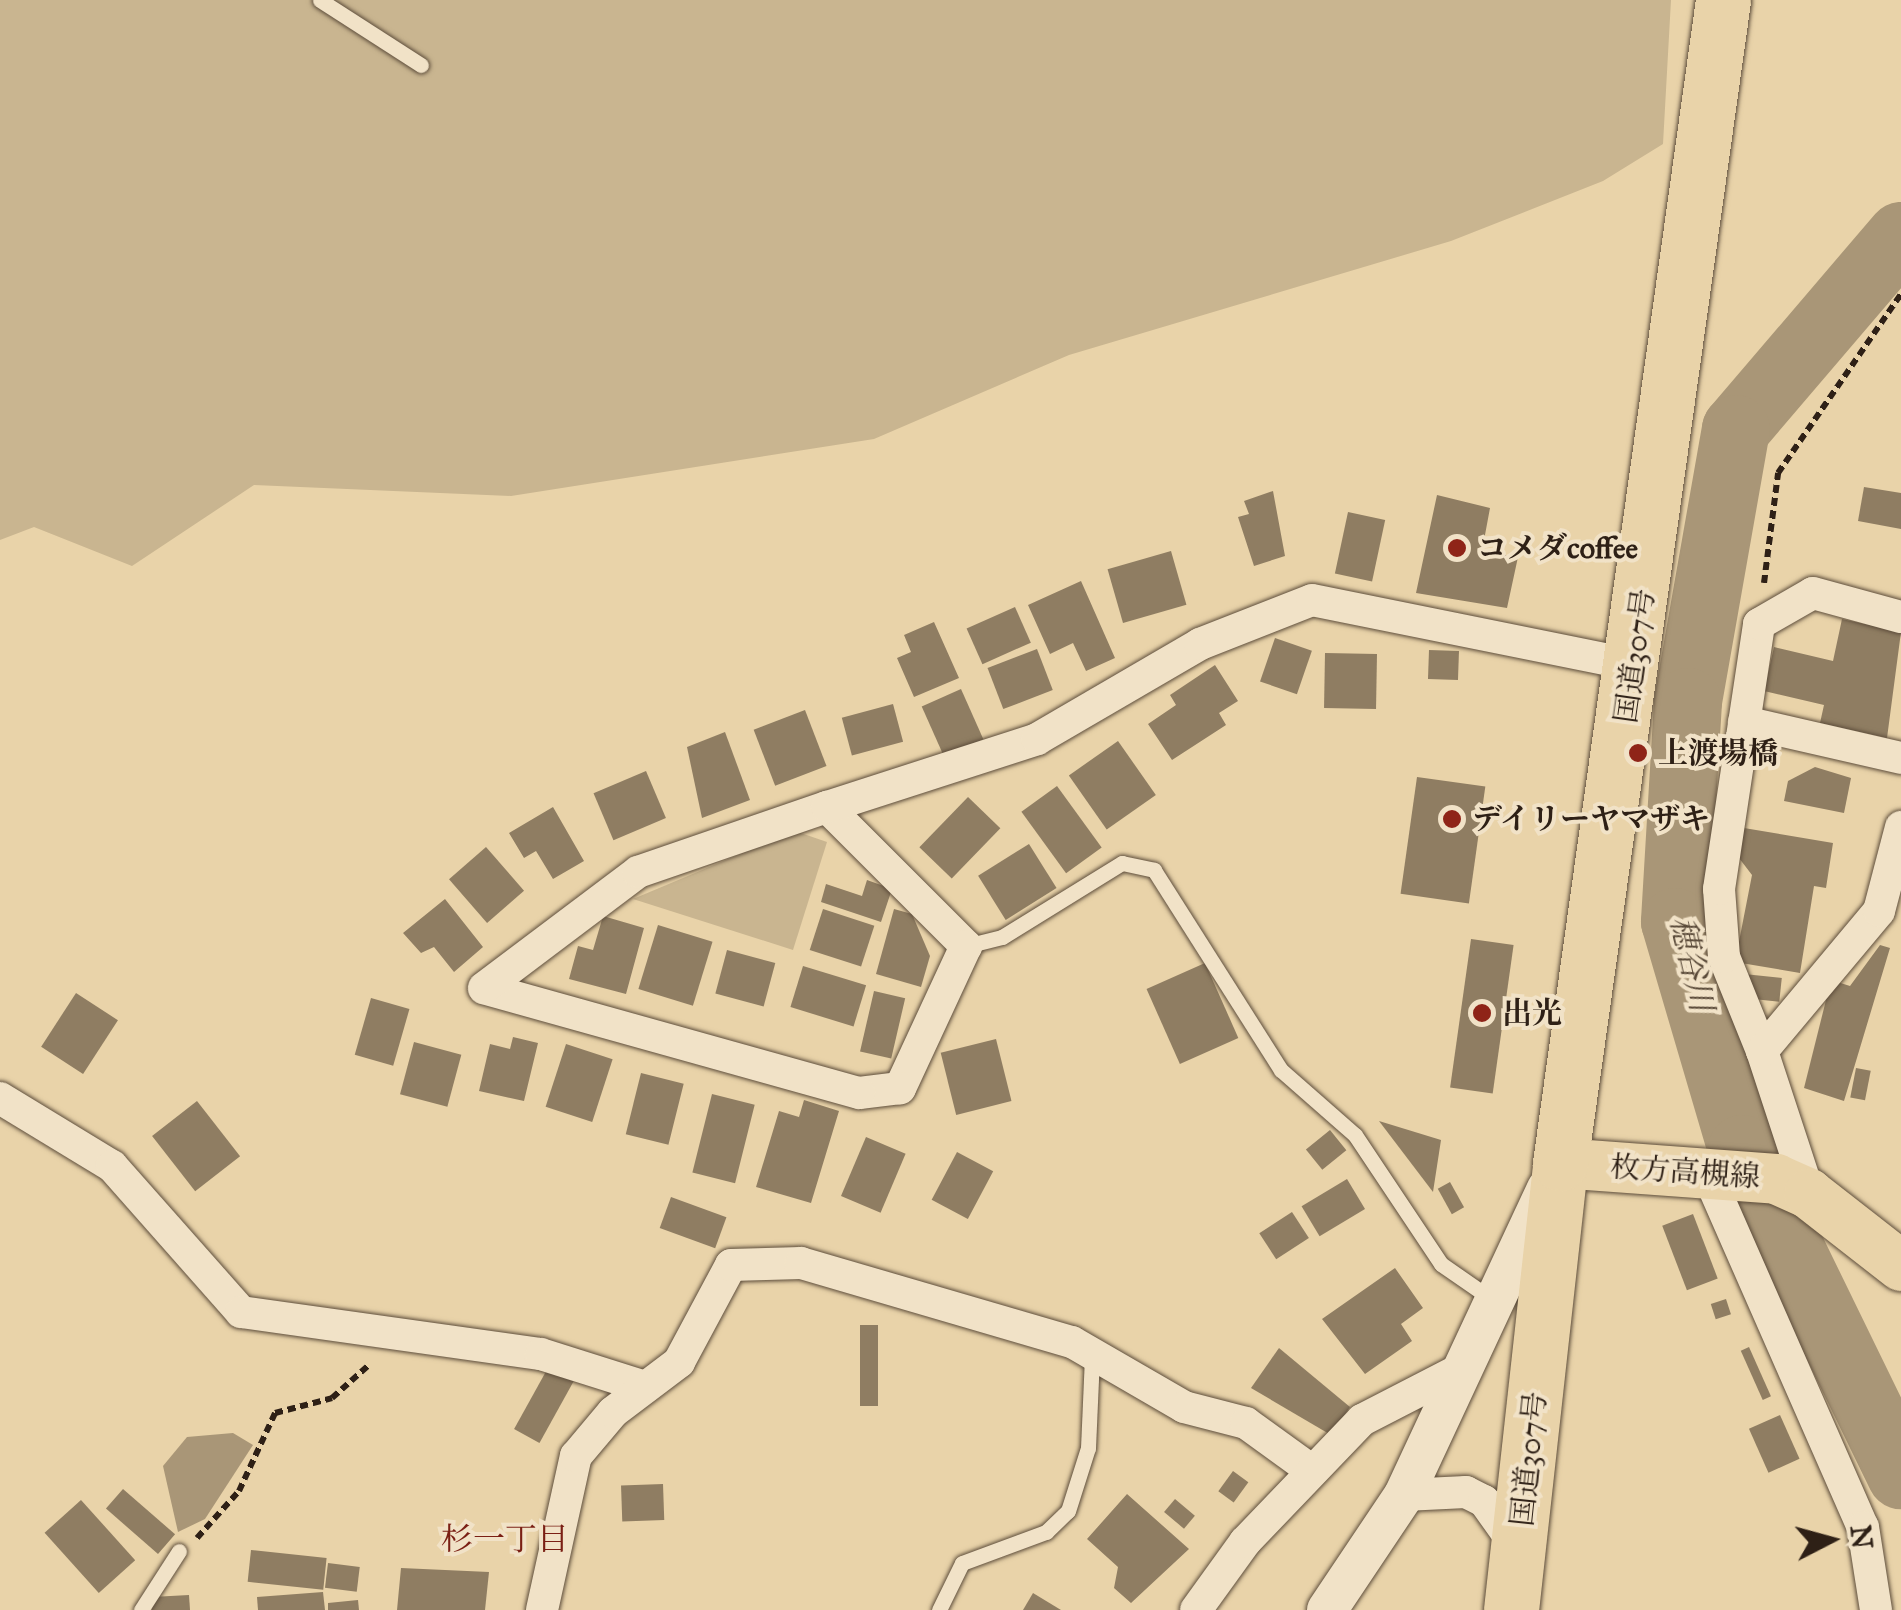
<!DOCTYPE html>
<meta charset="utf-8">
<style>
body{margin:0}
#map{position:relative;width:1901px;height:1610px;overflow:hidden;background:#e9d3a9;font-family:"IM FELL Great Primer","Noto Serif JP",serif}
div>[style]{position:absolute}
[style*='--x']{left:calc(var(--x)*1px);top:calc(var(--y)*1px);width:calc(var(--w)*1px);rotate:calc(var(--a)*1deg)}
.green>*{inset:0;background:#c9b590}
.water>*{inset:0;background:#a99677}
.river>*{height:68px;margin:-34px;padding:0 34px;transform-origin:34px;border-radius:34px;background:#a99677}
.building>*{inset:0;background:#8f7d62;transform-origin:0 0}
.path>*{height:6px;margin-top:-3px;transform-origin:0;background:repeating-linear-gradient(90deg,#2e2016 0 8px,transparent 0 13px)}
.roads{filter:drop-shadow(0 0 2px #5d4d3b) drop-shadow(0 0 2px #5d4d3b)}
.service>*{height:15px;margin:-7.5px;padding:0 7.5px;transform-origin:7.5px;border-radius:7.5px;background:#f1e2c7}
.minor>*{height:32px;margin:-16px;padding:0 16px;transform-origin:16px;border-radius:16px;background:#f1e2c7}
.tertiary>*{height:40px;margin:-20px;padding:0 20px;transform-origin:20px;border-radius:20px;background:#f1e2c7}
.primary>*{height:50px;margin:-25px;padding:0 25px;transform-origin:25px;border-radius:25px;background:#e9d3a9}
.trunk>*{height:55px;margin:-27.5px;padding:0 27.5px;transform-origin:27.5px;border-radius:27.5px;background:#e9d3a9}
.dots>*{width:28px;height:28px;translate:-50% -50%;box-sizing:border-box;border:5px solid #f1e2c7;border-radius:50%}
span{translate:-50% -50%;white-space:nowrap;text-align:center;line-height:1.15;-webkit-text-stroke:8px #f1e2c7;paint-order:stroke}
.poi-label{font-size:30px;color:#2e2016;font-weight:700}
.left{translate:0 -50%;text-align:left}
.street-label{font-size:30px;color:#2e2016}
.water-label{font-size:32px;color:#594938;font-style:italic}
.neighbourhood-label{font-size:32px;color:#7a1f14}
.north{position:absolute;left:1781px;top:1490px;width:100px;height:100px;-webkit-text-stroke:8px #f1e2c7;paint-order:stroke;rotate:84deg;font-size:28px;font-weight:700;line-height:40px;text-align:center;color:#2e2016}
.north::after{content:'';display:block;margin:auto;width:35px;height:45px;background:#2e2016;clip-path:polygon(50% 0,100% 100%,50% 72%,0 100%)}
</style>
<div id="map">
<div class="green">
<i style="clip-path:polygon(0 0,1671px 0,1663px 144px,1603px 181px,1451px 241px,1069px 355px,874px 439px,511px 496px,254px 485px,132px 566px,34px 527px,0 540px)"></i>
<i style="clip-path:polygon(795px 831px,827px 842px,793px 950px,633px 899px)"></i>
</div>
<div class="water">
<i style="clip-path:polygon(233px 1433px,253px 1445px,205px 1519px,178px 1532px,163px 1466px,187px 1437px)"></i>
</div>
<div class="river">
<i style="--x:1901;--y:236;--w:254;--a:130.5"></i>
<i style="--x:1736;--y:429;--w:277;--a:100"></i>
<i style="--x:1688;--y:702;--w:220;--a:93.4"></i>
<i style="--x:1675;--y:922;--w:237;--a:73.6"></i>
<i style="--x:1742;--y:1149;--w:363;--a:64"></i>
</div>
<div class="building">
<i style="clip-path:polygon(1864px 487px,1901px 493px,1901px 529px,1858px 521px)"></i>
<i style="clip-path:polygon(1273px 491px,1285px 556px,1254px 566px,1238px 517px,1249px 514px,1244px 501px)"></i>
<i style="clip-path:polygon(1437px 495px,1490px 508px,1482px 551px,1518px 557px,1507px 608px,1416px 593px)"></i>
<i style="left:1348px;top:512px;width:38px;height:63px;rotate:12deg"></i>
<i style="left:1171px;top:551px;width:56px;height:66px;rotate:74deg"></i>
<i style="clip-path:polygon(1081px 581px,1115px 658px,1086px 671px,1073px 643px,1050px 654px,1028px 605px)"></i>
<i style="left:1015px;top:607px;width:39px;height:53px;rotate:66deg"></i>
<i style="clip-path:polygon(1842px 619px,1901px 632px,1887px 738px,1820px 723px,1824px 705px,1764px 691px,1774px 647px,1833px 661px)"></i>
<i style="clip-path:polygon(934px 622px,959px 678px,914px 697px,897px 658px,911px 652px,904px 635px)"></i>
<i style="left:1275px;top:638px;width:39px;height:46px;rotate:19deg"></i>
<i style="left:1037px;top:649px;width:44px;height:53px;rotate:69deg"></i>
<i style="left:1429px;top:650px;width:30px;height:29px;rotate:2deg"></i>
<i style="left:1325px;top:653px;width:52px;height:55px;rotate:1deg"></i>
<i style="clip-path:polygon(1215px 665px,1238px 701px,1219px 713px,1226px 725px,1172px 760px,1148px 724px,1176px 705px,1170px 695px)"></i>
<i style="left:961px;top:689px;width:55px;height:43px;rotate:66deg"></i>
<i style="left:893px;top:704px;width:39px;height:53px;rotate:75deg"></i>
<i style="left:805px;top:710px;width:60px;height:55px;rotate:69deg"></i>
<i style="clip-path:polygon(725px 732px,750px 800px,702px 818px,687px 747px)"></i>
<i style="left:1118px;top:741px;width:66px;height:60px;rotate:55deg"></i>
<i style="clip-path:polygon(1815px 767px,1851px 778px,1844px 813px,1784px 801px,1788px 781px)"></i>
<i style="left:646px;top:771px;width:51px;height:57px;rotate:67deg"></i>
<i style="left:1417px;top:777px;width:69px;height:118px;rotate:8deg"></i>
<i style="left:1057px;top:786px;width:76px;height:44px;rotate:54deg"></i>
<i style="left:968px;top:797px;width:45px;height:70px;rotate:44deg"></i>
<i style="clip-path:polygon(553px 807px,584px 861px,553px 879px,536px 851px,524px 858px,509px 833px)"></i>
<i style="clip-path:polygon(1744px 828px,1833px 843px,1826px 888px,1814px 886px,1800px 973px,1735px 962px,1752px 875px,1739px 858px)"></i>
<i style="left:1029px;top:844px;width:52px;height:60px;rotate:58deg"></i>
<i style="left:486px;top:847px;width:58px;height:49px;rotate:49deg"></i>
<i style="clip-path:polygon(867px 880px,892px 889px,881px 922px,821px 902px,826px 884px,862px 896px)"></i>
<i style="clip-path:polygon(445px 899px,483px 947px,454px 972px,434px 947px,421px 953px,403px 933px)"></i>
<i style="left:823px;top:909px;width:54px;height:43px;rotate:18deg"></i>
<i style="clip-path:polygon(894px 909px,912px 914px,930px 956px,921px 987px,876px 974px)"></i>
<i style="clip-path:polygon(603px 916px,644px 928px,626px 994px,569px 979px,578px 946px,593px 950px)"></i>
<i style="left:658px;top:925px;width:57px;height:67px;rotate:17deg"></i>
<i style="left:1471px;top:939px;width:43px;height:150px;rotate:8deg"></i>
<i style="clip-path:polygon(1880px 945px,1890px 948px,1844px 1101px,1804px 1088px,1831px 980px,1850px 986px)"></i>
<i style="left:727px;top:950px;width:50px;height:45px;rotate:15deg"></i>
<i style="left:1205px;top:963px;width:82px;height:64px;rotate:66deg"></i>
<i style="left:803px;top:966px;width:66px;height:43px;rotate:17deg"></i>
<i style="left:1744px;top:974px;width:38px;height:24px;rotate:6deg"></i>
<i style="left:874px;top:991px;width:32px;height:62px;rotate:13deg"></i>
<i style="left:76px;top:993px;width:50px;height:64px;rotate:33deg"></i>
<i style="left:371px;top:998px;width:40px;height:59px;rotate:16deg"></i>
<i style="clip-path:polygon(513px 1037px,538px 1043px,524px 1101px,479px 1091px,490px 1044px,510px 1049px)"></i>
<i style="left:996px;top:1039px;width:64px;height:57px;rotate:76deg"></i>
<i style="left:414px;top:1042px;width:49px;height:54px;rotate:15deg"></i>
<i style="left:566px;top:1044px;width:49px;height:66px;rotate:18deg"></i>
<i style="left:1856px;top:1068px;width:15px;height:30px;rotate:11deg"></i>
<i style="left:641px;top:1073px;width:44px;height:63px;rotate:14deg"></i>
<i style="left:712px;top:1094px;width:44px;height:81px;rotate:14deg"></i>
<i style="clip-path:polygon(804px 1100px,839px 1111px,811px 1203px,756px 1187px,779px 1111px,799px 1117px)"></i>
<i style="left:197px;top:1101px;width:70px;height:57px;rotate:52deg"></i>
<i style="clip-path:polygon(1379px 1121px,1441px 1140px,1433px 1192px)"></i>
<i style="left:1330px;top:1130px;width:26px;height:31px;rotate:51deg"></i>
<i style="left:866px;top:1137px;width:43px;height:64px;rotate:23deg"></i>
<i style="left:957px;top:1152px;width:41px;height:54px;rotate:28deg"></i>
<i style="left:1347px;top:1179px;width:35px;height:53px;rotate:59deg"></i>
<i style="left:1450px;top:1182px;width:29px;height:14px;rotate:61deg"></i>
<i style="left:671px;top:1197px;width:59px;height:33px;rotate:20deg"></i>
<i style="left:1292px;top:1212px;width:31px;height:39px;rotate:57deg"></i>
<i style="left:1693px;top:1214px;width:69px;height:33px;rotate:69deg"></i>
<i style="clip-path:polygon(1395px 1268px,1423px 1308px,1401px 1324px,1412px 1341px,1365px 1374px,1322px 1319px)"></i>
<i style="left:1726px;top:1299px;width:16px;height:16px;rotate:72deg"></i>
<i style="left:860px;top:1325px;width:18px;height:81px"></i>
<i style="left:1749px;top:1347px;width:54px;height:9px;rotate:66deg"></i>
<i style="clip-path:polygon(1279px 1348px,1350px 1407px,1331px 1435px,1251px 1388px)"></i>
<i style="left:549px;top:1366px;width:29px;height:72px;rotate:29deg"></i>
<i style="left:1780px;top:1415px;width:48px;height:34px;rotate:66deg"></i>
<i style="left:1233px;top:1471px;width:19px;height:25px;rotate:36deg"></i>
<i style="left:663px;top:1484px;width:36px;height:42px;rotate:88deg"></i>
<i style="left:123px;top:1489px;width:69px;height:26px;rotate:41deg"></i>
<i style="clip-path:polygon(1127px 1494px,1189px 1549px,1131px 1603px,1114px 1588px,1118px 1567px,1087px 1539px)"></i>
<i style="left:1175px;top:1499px;width:26px;height:17px;rotate:40deg"></i>
<i style="left:81px;top:1500px;width:81px;height:49px;rotate:48deg"></i>
<i style="left:251px;top:1550px;width:76px;height:32px;rotate:6deg"></i>
<i style="left:328px;top:1563px;width:32px;height:25px;rotate:7deg"></i>
<i style="clip-path:polygon(401px 1568px,489px 1572px,485px 1610px,397px 1610px)"></i>
<i style="clip-path:polygon(323px 1592px,325px 1610px,258px 1610px,257px 1597px)"></i>
<i style="clip-path:polygon(1033px 1593px,1061px 1610px,1023px 1610px)"></i>
<i style="clip-path:polygon(189px 1595px,190px 1610px,152px 1610px,152px 1597px)"></i>
<i style="clip-path:polygon(358px 1600px,359px 1610px,328px 1610px,328px 1603px)"></i>
</div>
<div class="path">
<i style="--x:1764;--y:583;--w:111;--a:-82.7"></i>
<i style="--x:1778;--y:473;--w:217;--a:-55.5"></i>
<i style="--x:197;--y:1538;--w:63;--a:-48.2"></i>
<i style="--x:239;--y:1491;--w:86;--a:-65.2"></i>
<i style="--x:275;--y:1413;--w:59;--a:-14.7"></i>
<i style="--x:332;--y:1398;--w:51;--a:-41.8"></i>
</div>
<div class="roads">
<div class="service">
<i style="--x:320;--y:0;--w:120;--a:32.8"></i>
<i style="--x:966;--y:946;--w:37;--a:-14"></i>
<i style="--x:1002;--y:937;--w:141;--a:-31.7"></i>
<i style="--x:1122;--y:863;--w:33;--a:12"></i>
<i style="--x:1154;--y:870;--w:237;--a:57.6"></i>
<i style="--x:1281;--y:1070;--w:98;--a:41.3"></i>
<i style="--x:1355;--y:1135;--w:155;--a:56.3"></i>
<i style="--x:1441;--y:1264;--w:63;--a:34.7"></i>
<i style="--x:141;--y:1610;--w:70;--a:-57.2"></i>
<i style="--x:939;--y:1610;--w:52;--a:-63.9"></i>
<i style="--x:962;--y:1563;--w:90;--a:-20.3"></i>
<i style="--x:1046;--y:1532;--w:30;--a:-44"></i>
<i style="--x:1068;--y:1511;--w:66;--a:-72.4"></i>
<i style="--x:1088;--y:1448;--w:92;--a:-87.5"></i>
</div>
<div class="minor">
<i style="--x:1744;--y:722;--w:161;--a:12.9"></i>
<i style="--x:827;--y:807;--w:197;--a:45"></i>
<i style="--x:966;--y:946;--w:157;--a:114.9"></i>
<i style="--x:900;--y:1088;--w:41;--a:173"></i>
<i style="--x:859;--y:1093;--w:389;--a:-164.4"></i>
<i style="--x:484;--y:988;--w:193;--a:-37"></i>
<i style="--x:638;--y:872;--w:200;--a:-19"></i>
<i style="--x:827;--y:807;--w:221;--a:-17.9"></i>
<i style="--x:1037;--y:739;--w:189;--a:-30.2"></i>
<i style="--x:1200;--y:644;--w:120;--a:-21.4"></i>
<i style="--x:1312;--y:600;--w:328;--a:11.4"></i>
<i style="--x:1762;--y:1051;--w:101;--a:-112"></i>
<i style="--x:1724;--y:957;--w:68;--a:-94.2"></i>
<i style="--x:1719;--y:889;--w:268;--a:-81.4"></i>
<i style="--x:1759;--y:624;--w:62;--a:-29.9"></i>
<i style="--x:1813;--y:593;--w:91;--a:15.3"></i>
<i style="--x:0;--y:1098;--w:131;--a:31.3"></i>
<i style="--x:112;--y:1166;--w:195;--a:48.5"></i>
<i style="--x:241;--y:1312;--w:303;--a:8"></i>
<i style="--x:541;--y:1354;--w:109;--a:17.6"></i>
<i style="--x:1706;--y:1170;--w:390;--a:66.3"></i>
<i style="--x:1863;--y:1527;--w:84;--a:81.1"></i>
<i style="--x:1809;--y:1194;--w:151;--a:-108.2"></i>
<i style="--x:1762;--y:1051;--w:182;--a:-50.1"></i>
<i style="--x:1879;--y:911;--w:87;--a:-75.3"></i>
<i style="--x:1404;--y:1495;--w:62;--a:-2.8"></i>
<i style="--x:1466;--y:1492;--w:20;--a:27"></i>
<i style="--x:1484;--y:1501;--w:57;--a:54.3"></i>
<i style="--x:542;--y:1610;--w:158;--a:-77.6"></i>
<i style="--x:576;--y:1456;--w:57;--a:-49.9"></i>
<i style="--x:613;--y:1412;--w:83;--a:-37.1"></i>
<i style="--x:679;--y:1362;--w:110;--a:-61.8"></i>
<i style="--x:731;--y:1265;--w:70;--a:-1.6"></i>
<i style="--x:801;--y:1263;--w:282;--a:16.3"></i>
<i style="--x:1072;--y:1342;--w:129;--a:30.1"></i>
<i style="--x:1184;--y:1407;--w:64;--a:14.5"></i>
<i style="--x:1246;--y:1423;--w:80;--a:35.9"></i>
<i style="--x:1196;--y:1610;--w:84;--a:-54.2"></i>
<i style="--x:1245;--y:1542;--w:169;--a:-46.2"></i>
<i style="--x:1362;--y:1420;--w:107;--a:-27.3"></i>
</div>
<div class="tertiary">
<i style="--x:1327;--y:1610;--w:138;--a:-56.2"></i>
<i style="--x:1404;--y:1495;--w:338;--a:-65"></i>
</div>
<div class="primary">
<i style="--x:1560;--y:1163;--w:217;--a:4.2"></i>
<i style="--x:1776;--y:1179;--w:36;--a:24"></i>
<i style="--x:1809;--y:1194;--w:117;--a:38"></i>
</div>
<div class="trunk">
<i style="--x:1511;--y:1610;--w:450;--a:-83.7"></i>
<i style="--x:1560;--y:1163;--w:1174;--a:-82.02"></i>
</div>
</div>
<div class="dots">
<i style="left:1457px;top:548px;background:#8f2418"></i>
<i style="left:1638px;top:753px;background:#8f2418"></i>
<i style="left:1452px;top:819px;background:#8f2418"></i>
<i style="left:1482px;top:1013px;background:#8f2418"></i>
</div>
<div class="poi-label">
<span class="left" style="left:1477px;top:548px">コメダcoffee</span>
<span class="left" style="left:1658px;top:753px">上渡場橋</span>
<span class="left" style="left:1472px;top:819px">デイリーヤマザキ</span>
<span class="left" style="left:1502px;top:1013px">出光</span>
</div>
<div class="street-label">
<span style="left:1635px;top:656px;rotate:-82deg">国道307号</span>
<span style="left:1685px;top:1172px;rotate:4deg">枚方高槻線</span>
<span style="left:1529px;top:1459px;rotate:-84deg">国道307号</span>
</div>
<div class="water-label">
<span style="left:1691px;top:964px;rotate:77deg">穂谷川</span>
</div>
<div class="neighbourhood-label">
<span style="left:505px;top:1540px">杉一丁目</span>
</div>
<div class="north">N</div>
</div>
